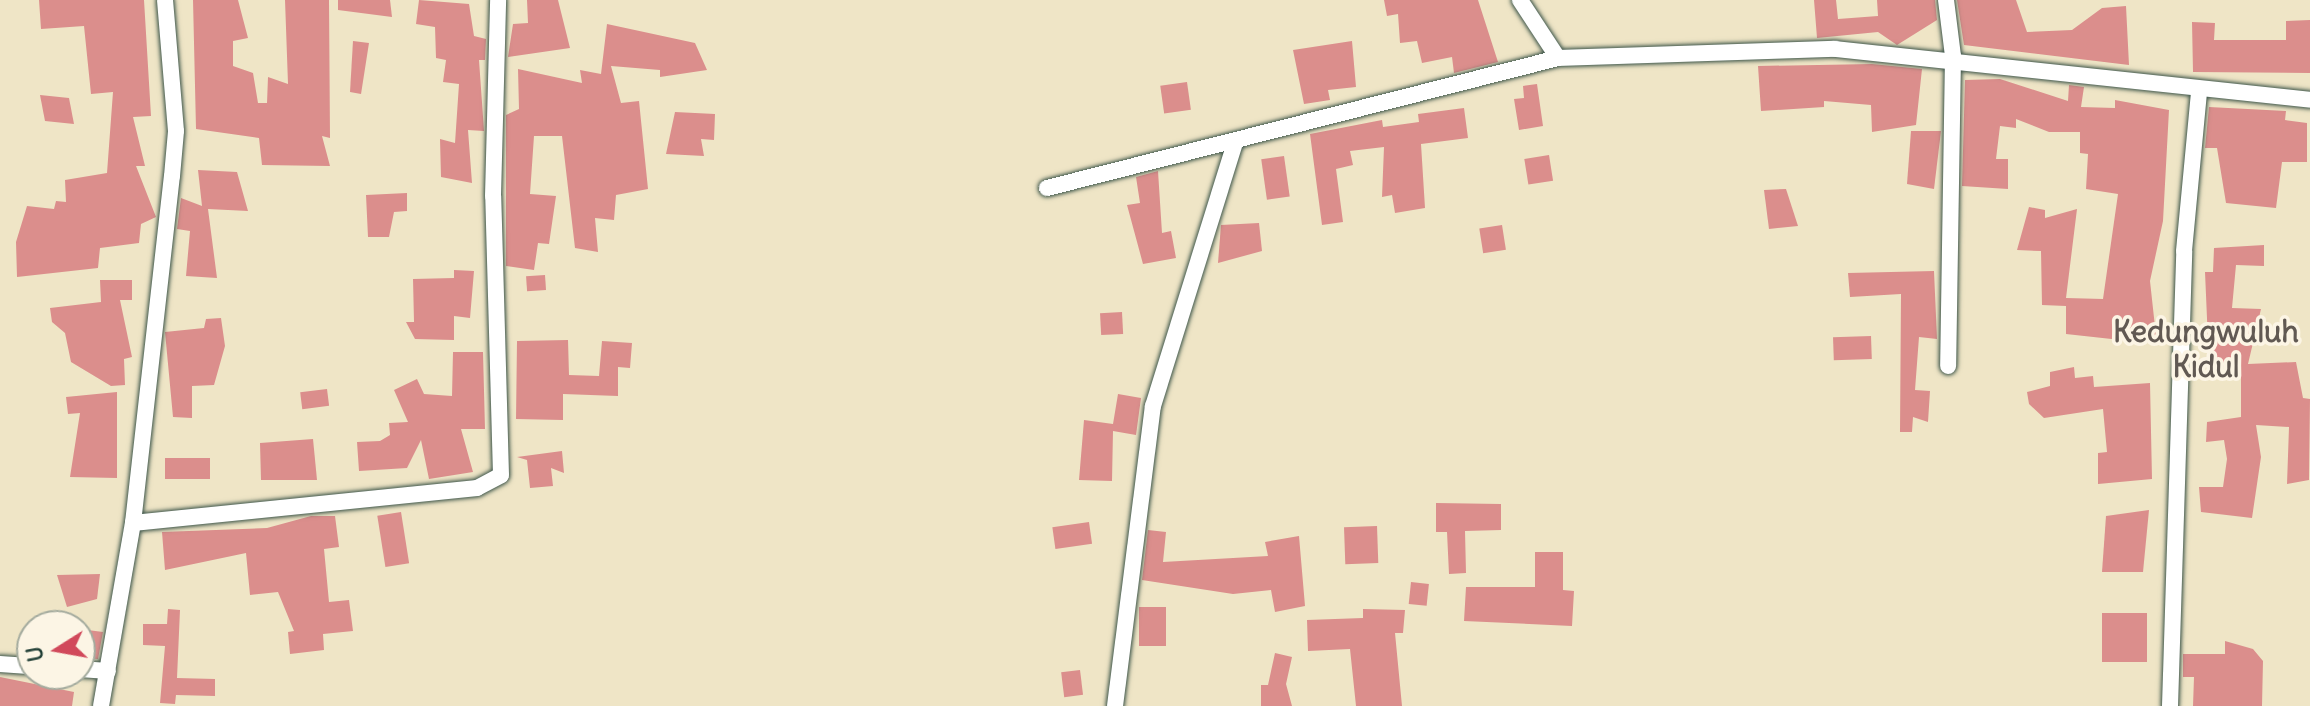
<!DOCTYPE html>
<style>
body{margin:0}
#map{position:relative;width:2310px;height:706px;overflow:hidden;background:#efe5c6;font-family:Delius,sans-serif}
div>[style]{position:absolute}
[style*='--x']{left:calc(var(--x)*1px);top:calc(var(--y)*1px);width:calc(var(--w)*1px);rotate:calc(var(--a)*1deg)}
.building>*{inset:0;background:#db8e8c;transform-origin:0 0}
.roads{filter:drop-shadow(0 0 2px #3e564a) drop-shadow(0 0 2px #3e564a)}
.minor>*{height:16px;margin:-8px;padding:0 8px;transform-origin:8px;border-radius:8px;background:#fff}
span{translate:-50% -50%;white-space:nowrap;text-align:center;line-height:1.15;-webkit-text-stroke:7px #fcf5e5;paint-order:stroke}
.quarter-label{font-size:30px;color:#615953;font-weight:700}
.north{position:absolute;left:16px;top:610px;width:80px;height:80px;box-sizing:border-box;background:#fcf5e5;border:2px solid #a4ab9e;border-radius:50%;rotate:259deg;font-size:22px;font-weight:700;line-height:32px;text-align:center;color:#1f3d34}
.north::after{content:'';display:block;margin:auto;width:28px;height:36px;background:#d1495b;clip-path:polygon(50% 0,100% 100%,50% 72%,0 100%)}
</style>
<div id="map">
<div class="building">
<i style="clip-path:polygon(39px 0,144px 0,151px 116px,133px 117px,145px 166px,136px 166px,156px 217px,141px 224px,139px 243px,100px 248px,98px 268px,17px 277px,16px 242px,27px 206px,54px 209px,56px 201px,66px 202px,65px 180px,107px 173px,113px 92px,91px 94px,84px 26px,41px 29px)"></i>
<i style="clip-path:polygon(193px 0,238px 0,248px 38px,233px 41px,233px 66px,253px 73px,258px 103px,267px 103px,268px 77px,288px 84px,285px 0,329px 0,330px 138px,322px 136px,330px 166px,262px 165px,259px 138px,196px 129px)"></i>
<i style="clip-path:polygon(338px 0,390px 0,392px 17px,338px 10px)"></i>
<i style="clip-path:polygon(419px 0,469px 4px,474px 36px,486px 39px,485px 60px,479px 60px,484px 131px,468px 130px,472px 183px,441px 177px,440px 139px,455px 143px,459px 84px,443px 82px,446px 60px,436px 58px,435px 27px,416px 24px)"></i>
<i style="clip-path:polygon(527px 0,558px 0,570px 48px,508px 57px,513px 24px,528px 23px)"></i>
<i style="clip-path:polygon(1384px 0,1478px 0,1498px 62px,1454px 73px,1452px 57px,1422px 63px,1417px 41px,1400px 43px,1398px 14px,1387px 16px)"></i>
<i style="clip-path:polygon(1814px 0,1836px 0,1838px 19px,1878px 16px,1877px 0,1935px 0,1937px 20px,1897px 45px,1878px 32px,1817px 38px)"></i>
<i style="clip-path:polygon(1957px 0,2016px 0,2027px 32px,2072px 30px,2102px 8px,2126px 6px,2129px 65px,1964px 45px)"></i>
<i style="clip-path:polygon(2310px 20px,2310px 73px,2193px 72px,2192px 22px,2215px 23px,2214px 40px,2286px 40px,2286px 21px)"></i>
<i style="clip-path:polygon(607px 24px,695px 43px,707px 70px,660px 77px,660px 70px,611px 66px,621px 103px,639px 101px,648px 189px,616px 195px,614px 220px,595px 218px,598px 252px,575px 248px,562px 136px,534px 136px,530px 194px,556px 196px,549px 244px,538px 243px,534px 270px,506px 266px,506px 115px,519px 109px,518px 69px,582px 83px,580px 70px,601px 74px)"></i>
<i style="clip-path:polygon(353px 41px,369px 43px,361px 94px,350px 92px)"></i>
<i style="clip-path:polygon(1352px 41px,1356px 87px,1328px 90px,1330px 100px,1304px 104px,1293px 50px)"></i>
<i style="clip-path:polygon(1872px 64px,1922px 69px,1916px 125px,1872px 132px,1871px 105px,1824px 101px,1824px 107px,1761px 111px,1758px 66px)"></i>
<i style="clip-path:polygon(2000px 79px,2068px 101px,2069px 85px,2084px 87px,2081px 107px,2115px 108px,2115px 100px,2169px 110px,2163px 221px,2150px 281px,2156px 336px,2147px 334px,2148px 343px,2066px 334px,2066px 306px,2042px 305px,2041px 251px,2017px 250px,2029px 207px,2045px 210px,2045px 218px,2077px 209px,2066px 298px,2103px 299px,2118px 194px,2086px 189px,2088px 154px,2080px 153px,2080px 132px,2049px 132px,2016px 119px,2016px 128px,2000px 126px,1996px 159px,2008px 159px,2008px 189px,1962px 186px,1965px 80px)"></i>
<i style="left:1187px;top:82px;width:28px;height:27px;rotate:82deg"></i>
<i style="clip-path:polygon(1537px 84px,1543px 126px,1519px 130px,1514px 99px,1524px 98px,1523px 86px)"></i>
<i style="clip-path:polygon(40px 95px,69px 98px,74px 124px,45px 121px)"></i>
<i style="clip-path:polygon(2209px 107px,2286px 111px,2285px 120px,2307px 123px,2307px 162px,2282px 162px,2276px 208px,2226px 203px,2217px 148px,2205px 148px)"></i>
<i style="clip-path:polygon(1464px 108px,1468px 138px,1421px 144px,1425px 208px,1395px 213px,1392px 195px,1382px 197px,1384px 147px,1350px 151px,1353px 165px,1336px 169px,1343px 222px,1322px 225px,1310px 134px,1382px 120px,1383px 127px,1419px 122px,1418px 114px)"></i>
<i style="clip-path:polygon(675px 112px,715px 114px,714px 140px,701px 139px,704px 156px,666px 154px)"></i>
<i style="clip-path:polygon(1911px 131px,1941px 131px,1934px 189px,1907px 184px)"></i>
<i style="left:1549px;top:155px;width:26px;height:25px;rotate:81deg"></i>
<i style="left:1284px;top:156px;width:41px;height:23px;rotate:82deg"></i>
<i style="clip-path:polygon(198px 170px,237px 172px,248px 211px,208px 209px,217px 278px,186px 276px,190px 231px,177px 229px,181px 198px,202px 206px)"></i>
<i style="clip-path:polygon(1158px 171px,1162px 233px,1171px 231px,1176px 258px,1143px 264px,1127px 205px,1140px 203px,1136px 177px)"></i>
<i style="clip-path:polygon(1786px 189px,1798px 226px,1769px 229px,1764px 190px)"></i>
<i style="clip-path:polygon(407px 193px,407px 211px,394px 212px,389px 237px,368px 237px,366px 195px)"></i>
<i style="clip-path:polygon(1259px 223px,1262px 251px,1218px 263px,1221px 225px)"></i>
<i style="left:1502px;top:225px;width:25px;height:23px;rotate:81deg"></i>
<i style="clip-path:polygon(2264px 245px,2264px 266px,2236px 265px,2232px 308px,2261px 309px,2248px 364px,2296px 362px,2303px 398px,2310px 399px,2309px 480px,2287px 484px,2289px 427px,2256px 425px,2261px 457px,2252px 518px,2201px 512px,2199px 487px,2223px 487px,2227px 459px,2224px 440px,2206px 442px,2207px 422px,2241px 417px,2241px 368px,2209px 365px,2205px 272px,2213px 272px,2214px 248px)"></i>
<i style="clip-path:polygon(454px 270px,474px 271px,470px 318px,454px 316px,454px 340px,415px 339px,406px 322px,414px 322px,413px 279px,454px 278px)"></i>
<i style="clip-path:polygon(1934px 271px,1937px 339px,1919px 337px,1915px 390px,1930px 391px,1928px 422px,1913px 417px,1912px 432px,1900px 432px,1901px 294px,1850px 297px,1848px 273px)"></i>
<i style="left:545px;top:275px;width:15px;height:19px;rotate:86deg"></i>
<i style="clip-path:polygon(100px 280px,132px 280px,132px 300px,120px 300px,132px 357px,124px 359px,125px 385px,111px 386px,71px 362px,65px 333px,52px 322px,50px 308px,101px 302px)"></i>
<i style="left:1122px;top:312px;width:22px;height:22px;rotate:87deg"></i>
<i style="clip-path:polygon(221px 318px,225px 346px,214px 385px,192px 386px,192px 418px,173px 417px,165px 332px,204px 328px,206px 319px)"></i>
<i style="left:1871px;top:336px;width:23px;height:38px;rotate:88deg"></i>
<i style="clip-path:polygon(568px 340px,569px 375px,599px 376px,602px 341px,632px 343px,630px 368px,618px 367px,618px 396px,563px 394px,563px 420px,516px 419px,517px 341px)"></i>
<i style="clip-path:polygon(453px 352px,483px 352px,485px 429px,461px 429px,473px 472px,429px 479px,421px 440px,407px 468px,359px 471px,357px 442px,380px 441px,390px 435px,389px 423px,408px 422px,394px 390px,417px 379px,424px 394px,452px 396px)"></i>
<i style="clip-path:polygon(2074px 367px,2075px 378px,2093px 376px,2094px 387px,2150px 383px,2152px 479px,2098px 484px,2098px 453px,2107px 452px,2103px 409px,2044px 418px,2029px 404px,2027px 392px,2050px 386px,2050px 372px)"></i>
<i style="left:327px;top:389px;width:17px;height:27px;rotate:83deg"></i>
<i style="clip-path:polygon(117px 392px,117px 478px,70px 477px,80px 413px,68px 414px,66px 397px)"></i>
<i style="clip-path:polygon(1118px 394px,1141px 398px,1136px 435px,1113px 431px,1112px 481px,1079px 480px,1084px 420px,1113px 424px)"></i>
<i style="clip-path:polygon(313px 439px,317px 480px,261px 480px,260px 443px)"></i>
<i style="clip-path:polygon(562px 451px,564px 473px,551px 468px,553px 486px,530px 488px,527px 460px,517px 457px)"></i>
<i style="left:165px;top:458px;width:45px;height:21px"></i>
<i style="clip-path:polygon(1436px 503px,1501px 504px,1501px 530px,1465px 531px,1466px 573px,1449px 574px,1447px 532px,1436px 532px)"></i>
<i style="clip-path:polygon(2149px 510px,2143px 572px,2102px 572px,2106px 516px)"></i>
<i style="left:401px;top:512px;width:52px;height:24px;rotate:81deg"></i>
<i style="clip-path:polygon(311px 516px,335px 516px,339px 547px,324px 549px,329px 602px,349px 600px,353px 631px,323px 634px,324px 650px,290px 654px,288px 632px,294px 631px,278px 592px,250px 595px,246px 553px,165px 570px,162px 532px,267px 528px)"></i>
<i style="left:1089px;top:522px;width:22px;height:37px;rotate:82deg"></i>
<i style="left:1377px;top:526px;width:37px;height:33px;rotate:88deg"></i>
<i style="clip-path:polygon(1148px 530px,1166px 532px,1163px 562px,1268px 556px,1265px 542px,1299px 536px,1305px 606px,1275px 612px,1271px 590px,1233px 594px,1142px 580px)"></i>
<i style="clip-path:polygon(1535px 552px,1563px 552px,1563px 590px,1574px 591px,1572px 626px,1464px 621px,1466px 587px,1535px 587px)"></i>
<i style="clip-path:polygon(100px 574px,97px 599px,67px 607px,57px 575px)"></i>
<i style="left:1411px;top:582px;width:18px;height:22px;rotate:6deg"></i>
<i style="left:1139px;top:607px;width:27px;height:39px"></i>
<i style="clip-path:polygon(168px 609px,180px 610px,177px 678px,215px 679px,215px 696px,176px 695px,175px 704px,160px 703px,165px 646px,143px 645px,143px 624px,167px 624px)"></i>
<i style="clip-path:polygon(1363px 609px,1405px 610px,1403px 633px,1395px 633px,1402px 706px,1356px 706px,1350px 649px,1308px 651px,1307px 620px,1363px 618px)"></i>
<i style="left:2147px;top:613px;width:49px;height:45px;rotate:90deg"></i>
<i style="clip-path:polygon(80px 629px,103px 632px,98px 659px,80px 658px)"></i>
<i style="clip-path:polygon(2225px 641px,2253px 649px,2263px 661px,2262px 706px,2193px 706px,2194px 677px,2183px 677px,2183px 654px,2225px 654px)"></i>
<i style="clip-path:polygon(1275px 653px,1292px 657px,1286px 684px,1292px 706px,1261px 706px,1261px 685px,1268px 685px)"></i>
<i style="left:1080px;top:670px;width:25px;height:19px;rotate:83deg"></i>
<i style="clip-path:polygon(0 677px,74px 692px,72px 706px,0 706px)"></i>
</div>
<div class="roads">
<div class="minor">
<i style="--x:1520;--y:0;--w:69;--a:56.8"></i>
<i style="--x:1558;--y:58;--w:277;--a:-1.9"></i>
<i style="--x:1835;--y:49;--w:478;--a:6.1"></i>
<i style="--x:1946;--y:0;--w:56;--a:82.9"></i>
<i style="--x:1953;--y:56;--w:310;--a:90.9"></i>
<i style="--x:1047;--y:188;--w:527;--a:-14.27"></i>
<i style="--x:133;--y:523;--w:346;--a:-5.8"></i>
<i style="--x:477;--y:488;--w:27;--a:-28"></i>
<i style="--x:501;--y:475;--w:279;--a:-91.6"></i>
<i style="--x:493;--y:196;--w:196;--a:-88.5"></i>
<i style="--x:0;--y:664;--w:32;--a:4"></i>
<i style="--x:80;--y:669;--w:28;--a:4"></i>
<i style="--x:101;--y:706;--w:186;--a:-80.1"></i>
<i style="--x:133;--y:523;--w:349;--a:-83.6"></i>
<i style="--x:172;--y:176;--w:45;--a:-84.9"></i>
<i style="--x:176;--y:131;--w:131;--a:-94.8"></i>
<i style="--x:1115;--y:706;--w:302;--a:-82.8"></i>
<i style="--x:1153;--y:406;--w:276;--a:-72.7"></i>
<i style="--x:2170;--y:706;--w:455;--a:-88.2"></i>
<i style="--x:2184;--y:251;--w:159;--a:-84.6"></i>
</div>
</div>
<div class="quarter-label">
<span style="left:2206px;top:348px">Kedungwuluh<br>Kidul</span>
</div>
<div class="north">U</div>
</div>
